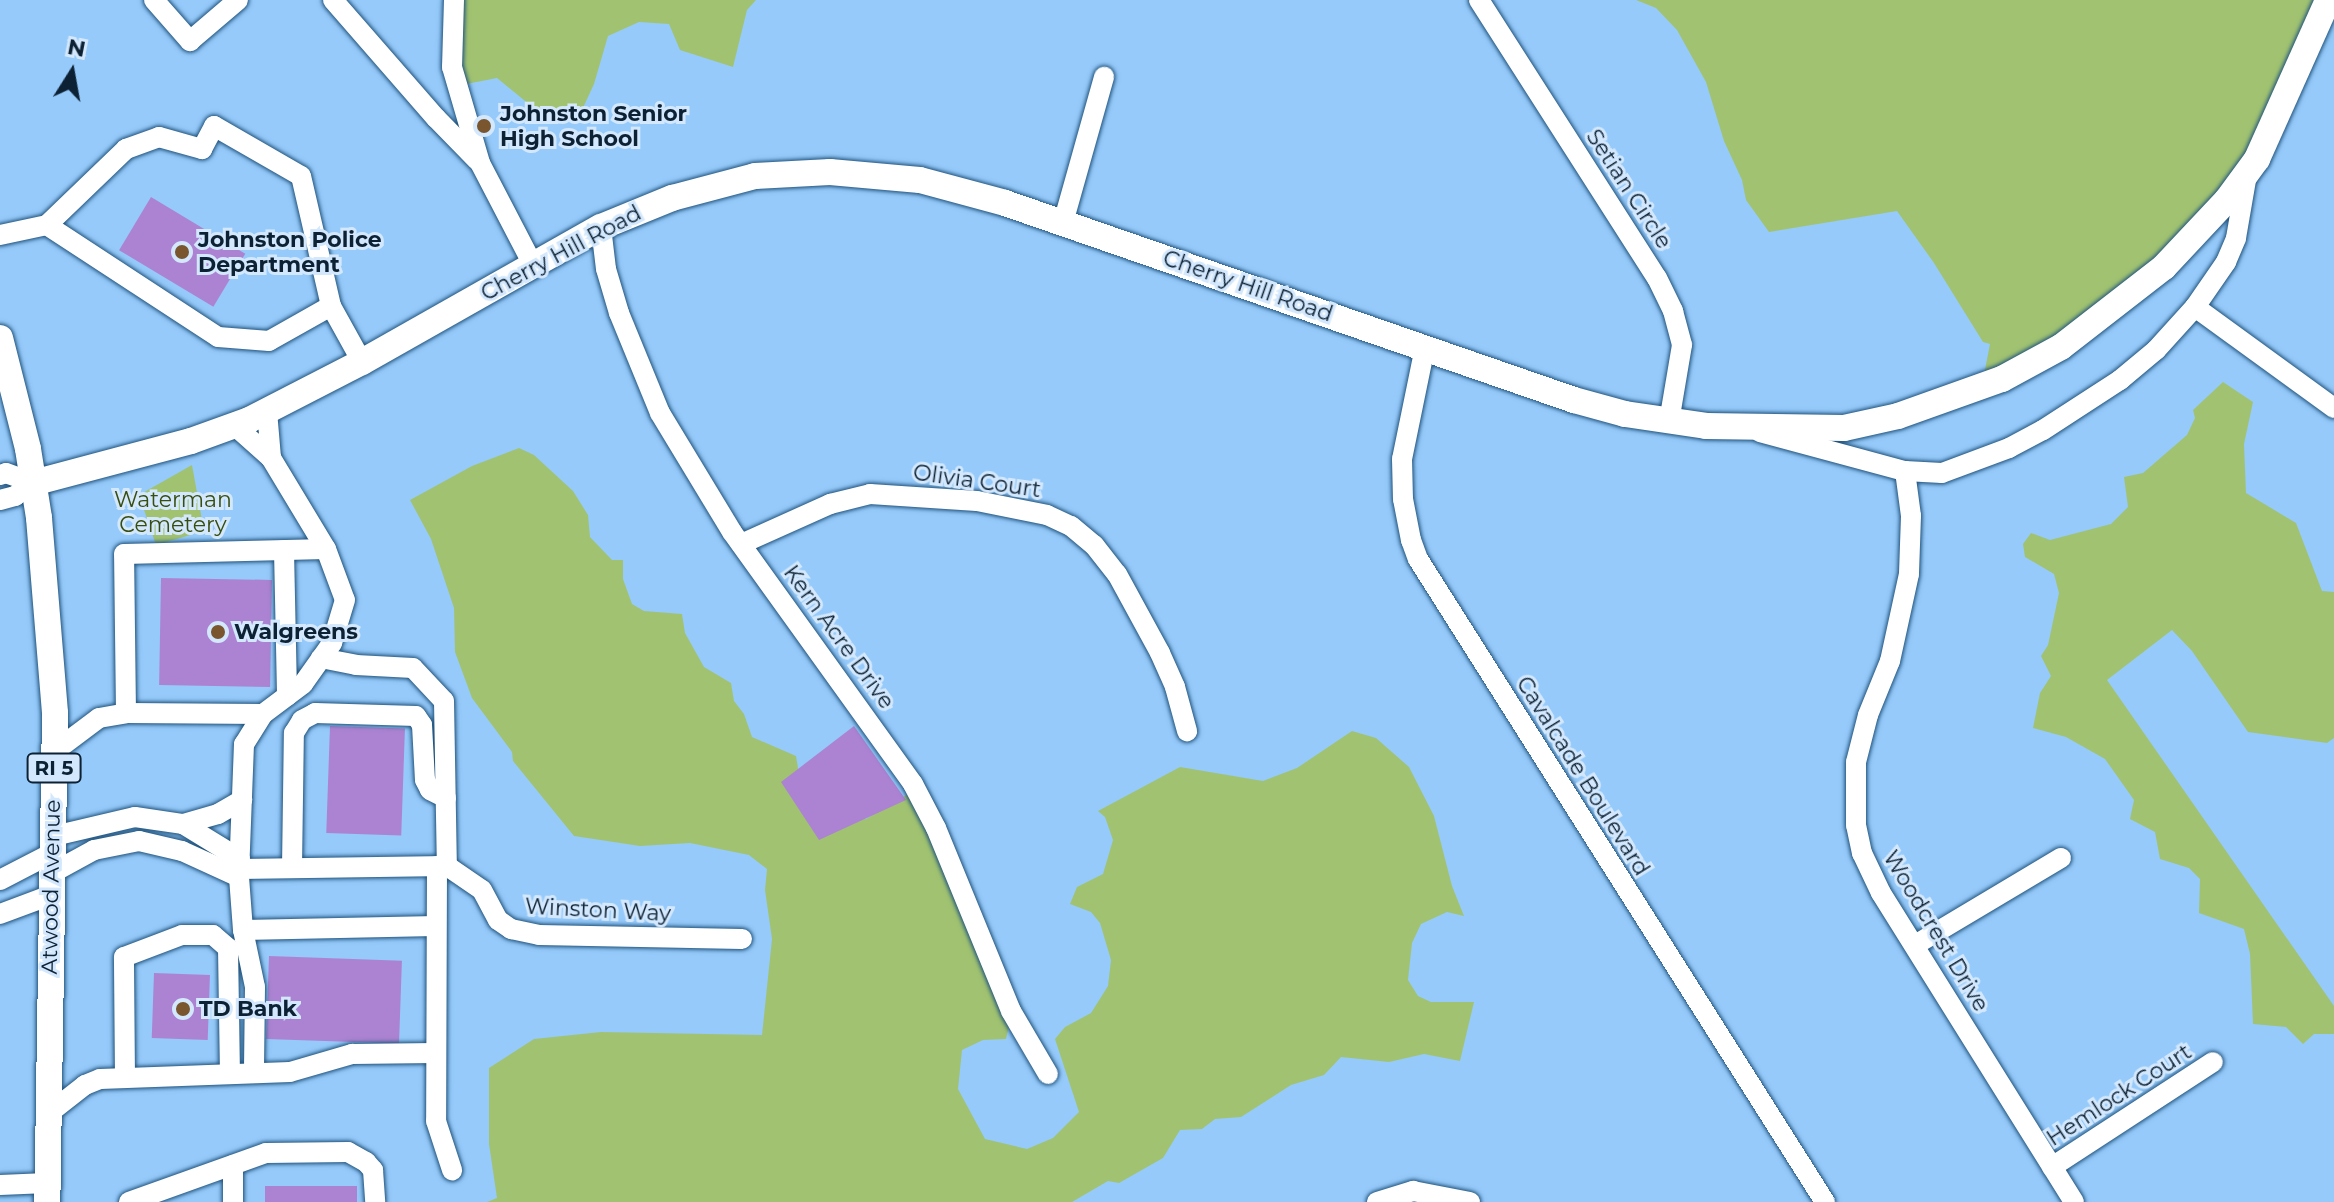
<!DOCTYPE html>
<style>
body{margin:0}
#map{position:relative;width:2334px;height:1202px;overflow:hidden;background:#95cafb;font-family:Montserrat,sans-serif}
div>[style]{position:absolute}
[style*='--x']{left:calc(var(--x)*1px);top:calc(var(--y)*1px);width:calc(var(--w)*1px);rotate:calc(var(--a)*1deg)}
.green>*{inset:0;background:#a1c371}
.building>*{inset:0;background:#ac83d2;transform-origin:0 0}
.roads{filter:drop-shadow(0 0 2px #20537d) drop-shadow(0 0 2px #20537d)}
.minor>*{height:20px;margin:-10px;padding:0 10px;transform-origin:10px;border-radius:10px;background:#fff}
.major>*{height:26px;margin:-13px;padding:0 13px;transform-origin:13px;border-radius:13px;background:#fff}
.dots>*{width:22px;height:22px;translate:-50% -50%;box-sizing:border-box;border:4px solid #d3e8fc;border-radius:50%}
span{translate:-50% -50%;white-space:nowrap;text-align:center;line-height:1.15;-webkit-text-stroke:6px #d3e8fc;paint-order:stroke}
.shield-label span{padding:2px 6px;background:#d3e8fc;border:2px solid;border-radius:6px;-webkit-text-stroke-width:0}
.shield-label{font-size:20px;color:#0d2134;font-weight:700}
.poi-label{font-size:22px;color:#0d2134;font-weight:700}
.left{translate:0 -50%;text-align:left}
.street-label{font-size:22px;color:#0d2134}
.park-label{font-size:22px;color:#374d0e}
.north{position:absolute;left:32px;top:32px;width:80px;height:80px;-webkit-text-stroke:6px #d3e8fc;paint-order:stroke;rotate:11deg;font-size:22px;font-weight:700;line-height:32px;text-align:center;color:#0d2134}
.north::after{content:'';display:block;margin:auto;width:28px;height:36px;background:#0d2134;clip-path:polygon(50% 0,100% 100%,50% 72%,0 100%)}
</style>
<div id="map">
<div class="green">
<i style="clip-path:polygon(452px 0,756px 0,747px 10px,733px 67px,680px 50px,669px 24px,639px 22px,608px 36px,594px 84px,582px 110px,541px 114px,497px 78px,456px 86px)"></i>
<i style="clip-path:polygon(1636px 0,2329px 0,2271px 135px,2175px 257px,1982px 385px,1990px 344px,1983px 342px,1934px 263px,1897px 211px,1769px 232px,1746px 200px,1742px 180px,1724px 141px,1706px 82px,1677px 30px,1656px 8px)"></i>
<i style="clip-path:polygon(2223px 382px,2253px 402px,2244px 444px,2246px 493px,2296px 523px,2322px 591px,2334px 592px,2334px 738px,2327px 743px,2248px 732px,2192px 651px,2172px 630px,2107px 680px,2334px 1006px,2334px 1034px,2314px 1034px,2303px 1044px,2286px 1027px,2253px 1024px,2250px 954px,2244px 929px,2199px 913px,2200px 879px,2189px 868px,2160px 859px,2155px 832px,2130px 819px,2134px 800px,2105px 759px,2066px 737px,2033px 728px,2040px 693px,2051px 676px,2041px 656px,2048px 645px,2059px 593px,2054px 574px,2025px 557px,2023px 544px,2031px 533px,2050px 540px,2111px 524px,2128px 507px,2124px 477px,2143px 473px,2187px 435px,2195px 418px,2193px 410px)"></i>
<i style="clip-path:polygon(519px 448px,534px 455px,573px 491px,588px 515px,590px 537px,612px 560px,623px 560px,623px 579px,632px 604px,644px 611px,682px 614px,685px 633px,704px 667px,731px 683px,734px 701px,744px 714px,752px 737px,796px 756px,800px 780px,844px 816px,866px 819px,915px 790px,1011px 1018px,1006px 1039px,983px 1040px,962px 1050px,958px 1089px,985px 1139px,1027px 1149px,1053px 1138px,1079px 1112px,1055px 1039px,1065px 1027px,1091px 1013px,1108px 986px,1111px 960px,1100px 923px,1091px 912px,1070px 904px,1077px 887px,1103px 874px,1113px 840px,1105px 817px,1098px 811px,1180px 767px,1263px 781px,1297px 768px,1352px 731px,1376px 738px,1409px 767px,1434px 816px,1452px 886px,1464px 916px,1447px 912px,1421px 924px,1412px 943px,1408px 980px,1418px 996px,1431px 1002px,1474px 1002px,1460px 1061px,1424px 1054px,1389px 1062px,1341px 1057px,1324px 1075px,1291px 1085px,1241px 1117px,1215px 1119px,1202px 1129px,1180px 1130px,1163px 1158px,1119px 1183px,1108px 1181px,1072px 1202px,487px 1202px,497px 1198px,489px 1144px,489px 1068px,534px 1039px,601px 1032px,762px 1035px,772px 939px,765px 890px,767px 869px,749px 855px,690px 843px,640px 846px,574px 836px,513px 761px,512px 752px,472px 698px,455px 652px,454px 608px,431px 539px,410px 500px,472px 466px)"></i>
<i style="clip-path:polygon(192px 465px,204px 531px,156px 545px,139px 495px)"></i>
</div>
<div class="building">
<i style="left:151px;top:197px;width:110px;height:62px;rotate:31deg"></i>
<i style="left:161px;top:578px;width:111px;height:107px;rotate:1deg"></i>
<i style="left:330px;top:726px;width:75px;height:107px;rotate:2deg"></i>
<i style="clip-path:polygon(854px 726px,906px 800px,819px 840px,781px 782px)"></i>
<i style="left:269px;top:956px;width:133px;height:83px;rotate:2deg"></i>
<i style="left:154px;top:973px;width:56px;height:65px;rotate:2deg"></i>
<i style="left:357px;top:1186px;width:16px;height:92px;rotate:90deg"></i>
</div>
<div class="roads">
<div class="minor">
<i style="--x:154;--y:0;--w:55;--a:48.7"></i>
<i style="--x:190;--y:41;--w:63;--a:-40.5"></i>
<i style="--x:333;--y:0;--w:157;--a:48.9"></i>
<i style="--x:436;--y:118;--w:59;--a:45.7"></i>
<i style="--x:454;--y:0;--w:67;--a:91.7"></i>
<i style="--x:452;--y:67;--w:100;--a:73.7"></i>
<i style="--x:480;--y:163;--w:115;--a:62.5"></i>
<i style="--x:1479;--y:0;--w:330;--a:57.4"></i>
<i style="--x:1657;--y:278;--w:37;--a:64"></i>
<i style="--x:1673;--y:311;--w:35;--a:75"></i>
<i style="--x:1682;--y:345;--w:78;--a:99.6"></i>
<i style="--x:1063;--y:223;--w:152;--a:-74.3"></i>
<i style="--x:601;--y:227;--w:42;--a:83.2"></i>
<i style="--x:606;--y:269;--w:46;--a:73.5"></i>
<i style="--x:619;--y:313;--w:108;--a:67.7"></i>
<i style="--x:660;--y:413;--w:139;--a:58.8"></i>
<i style="--x:732;--y:532;--w:310;--a:54.3"></i>
<i style="--x:913;--y:784;--w:50;--a:62.4"></i>
<i style="--x:936;--y:828;--w:198;--a:67.7"></i>
<i style="--x:1011;--y:1011;--w:73;--a:59.6"></i>
<i style="--x:0;--y:235;--w:48;--a:-12"></i>
<i style="--x:47;--y:225;--w:110;--a:-43.9"></i>
<i style="--x:126;--y:149;--w:35;--a:-20"></i>
<i style="--x:159;--y:137;--w:45;--a:15.6"></i>
<i style="--x:202;--y:149;--w:26;--a:-62"></i>
<i style="--x:214;--y:126;--w:100;--a:29.9"></i>
<i style="--x:301;--y:176;--w:133;--a:77"></i>
<i style="--x:331;--y:306;--w:71;--a:150.6"></i>
<i style="--x:269;--y:341;--w:51;--a:-175.5"></i>
<i style="--x:218;--y:337;--w:204;--a:-146.8"></i>
<i style="--x:331;--y:306;--w:64;--a:61"></i>
<i style="--x:2195;--y:307;--w:172;--a:36"></i>
<i style="--x:1425;--y:347;--w:114;--a:101.6"></i>
<i style="--x:1402;--y:459;--w:40;--a:88.6"></i>
<i style="--x:1403;--y:499;--w:42;--a:79"></i>
<i style="--x:1411;--y:540;--w:20;--a:70"></i>
<i style="--x:1418;--y:559;--w:761;--a:57.67"></i>
<i style="--x:267;--y:411;--w:47;--a:85.1"></i>
<i style="--x:234;--y:425;--w:50;--a:41.7"></i>
<i style="--x:271;--y:458;--w:106;--a:58.9"></i>
<i style="--x:326;--y:549;--w:54;--a:69.6"></i>
<i style="--x:345;--y:600;--w:45;--a:106.8"></i>
<i style="--x:332;--y:643;--w:50;--a:125.3"></i>
<i style="--x:303;--y:684;--w:50;--a:143.1"></i>
<i style="--x:263;--y:714;--w:36;--a:122"></i>
<i style="--x:244;--y:744;--w:133;--a:92.2"></i>
<i style="--x:239;--y:877;--w:53;--a:85.7"></i>
<i style="--x:243;--y:930;--w:58;--a:78.1"></i>
<i style="--x:255;--y:987;--w:86;--a:90.7"></i>
<i style="--x:1760;--y:432;--w:150;--a:15.1"></i>
<i style="--x:1905;--y:471;--w:37;--a:3"></i>
<i style="--x:1942;--y:473;--w:72;--a:-20.5"></i>
<i style="--x:2009;--y:448;--w:38;--a:-28"></i>
<i style="--x:2043;--y:430;--w:92;--a:-33"></i>
<i style="--x:2120;--y:380;--w:47;--a:-39.8"></i>
<i style="--x:2156;--y:350;--w:58;--a:-47.8"></i>
<i style="--x:2195;--y:307;--w:55;--a:-55.4"></i>
<i style="--x:2226;--y:262;--w:26;--a:-67"></i>
<i style="--x:2236;--y:238;--w:65;--a:-80.2"></i>
<i style="--x:1905;--y:471;--w:45;--a:82.4"></i>
<i style="--x:1911;--y:516;--w:58;--a:92"></i>
<i style="--x:1909;--y:574;--w:89;--a:102.3"></i>
<i style="--x:1890;--y:661;--w:58;--a:112.2"></i>
<i style="--x:1868;--y:715;--w:49;--a:104.3"></i>
<i style="--x:1856;--y:762;--w:63;--a:90"></i>
<i style="--x:1856;--y:825;--w:29;--a:78"></i>
<i style="--x:1862;--y:853;--w:44;--a:64.6"></i>
<i style="--x:1881;--y:893;--w:364;--a:58"></i>
<i style="--x:0;--y:475;--w:6;--a:-18"></i>
<i style="--x:6;--y:473;--w:29;--a:20"></i>
<i style="--x:0;--y:500;--w:16;--a:-15"></i>
<i style="--x:15;--y:496;--w:22;--a:-36"></i>
<i style="--x:741;--y:544;--w:98;--a:-24.2"></i>
<i style="--x:830;--y:504;--w:41;--a:-14"></i>
<i style="--x:870;--y:494;--w:107;--a:3.7"></i>
<i style="--x:977;--y:501;--w:71;--a:11.3"></i>
<i style="--x:1047;--y:515;--w:26;--a:25"></i>
<i style="--x:1071;--y:526;--w:30;--a:40"></i>
<i style="--x:1094;--y:545;--w:37;--a:52"></i>
<i style="--x:1117;--y:574;--w:90;--a:61.4"></i>
<i style="--x:1160;--y:653;--w:37;--a:66"></i>
<i style="--x:1175;--y:687;--w:46;--a:74.7"></i>
<i style="--x:284;--y:550;--w:146;--a:88.8"></i>
<i style="--x:321;--y:658;--w:36;--a:11"></i>
<i style="--x:356;--y:665;--w:57;--a:3"></i>
<i style="--x:413;--y:668;--w:45;--a:46.8"></i>
<i style="--x:444;--y:701;--w:165;--a:89"></i>
<i style="--x:263;--y:714;--w:137;--a:-179.6"></i>
<i style="--x:126;--y:713;--w:159;--a:-90.7"></i>
<i style="--x:124;--y:554;--w:202;--a:-1.4"></i>
<i style="--x:55;--y:751;--w:55;--a:-36.9"></i>
<i style="--x:99;--y:718;--w:27;--a:-10"></i>
<i style="--x:183;--y:824;--w:67;--a:31.6"></i>
<i style="--x:54;--y:836;--w:83;--a:-13.2"></i>
<i style="--x:135;--y:817;--w:49;--a:8.3"></i>
<i style="--x:183;--y:824;--w:36;--a:-16"></i>
<i style="--x:218;--y:814;--w:28;--a:-30"></i>
<i style="--x:437;--y:866;--w:255;--a:90.2"></i>
<i style="--x:436;--y:1121;--w:52;--a:71.9"></i>
<i style="--x:292;--y:868;--w:135;--a:-89.2"></i>
<i style="--x:294;--y:733;--w:15;--a:-58"></i>
<i style="--x:302;--y:720;--w:15;--a:-28"></i>
<i style="--x:315;--y:713;--w:101;--a:1.7"></i>
<i style="--x:416;--y:716;--w:11;--a:56"></i>
<i style="--x:422;--y:725;--w:55;--a:86.9"></i>
<i style="--x:425;--y:780;--w:11;--a:63"></i>
<i style="--x:430;--y:790;--w:18;--a:27"></i>
<i style="--x:239;--y:869;--w:208;--a:-0.8"></i>
<i style="--x:447;--y:866;--w:42;--a:34.4"></i>
<i style="--x:482;--y:890;--w:34;--a:62"></i>
<i style="--x:498;--y:920;--w:16;--a:35"></i>
<i style="--x:511;--y:929;--w:29;--a:12"></i>
<i style="--x:539;--y:935;--w:203;--a:1.1"></i>
<i style="--x:52;--y:873;--w:48;--a:-28.7"></i>
<i style="--x:94;--y:850;--w:46;--a:-11.3"></i>
<i style="--x:139;--y:841;--w:44;--a:13.1"></i>
<i style="--x:182;--y:851;--w:63;--a:24.5"></i>
<i style="--x:0;--y:880;--w:59;--a:-27.4"></i>
<i style="--x:0;--y:914;--w:54;--a:-20.4"></i>
<i style="--x:243;--y:930;--w:193;--a:-1.2"></i>
<i style="--x:1915;--y:945;--w:170;--a:-30.8"></i>
<i style="--x:125;--y:1078;--w:121;--a:-90.5"></i>
<i style="--x:124;--y:957;--w:62;--a:-20.8"></i>
<i style="--x:182;--y:935;--w:31;--a:0"></i>
<i style="--x:213;--y:935;--w:20;--a:41"></i>
<i style="--x:228;--y:948;--w:126;--a:89.1"></i>
<i style="--x:48;--y:1114;--w:47;--a:-38.1"></i>
<i style="--x:85;--y:1085;--w:16;--a:-22"></i>
<i style="--x:100;--y:1079;--w:190;--a:-2.1"></i>
<i style="--x:290;--y:1072;--w:65;--a:-16.2"></i>
<i style="--x:352;--y:1054;--w:84;--a:-0.7"></i>
<i style="--x:233;--y:1165;--w:37;--a:90"></i>
<i style="--x:2052;--y:1167;--w:192;--a:-33.1"></i>
<i style="--x:0;--y:1185;--w:47;--a:-2.4"></i>
<i style="--x:129;--y:1202;--w:145;--a:-19.7"></i>
<i style="--x:266;--y:1153;--w:82;--a:-0.7"></i>
<i style="--x:348;--y:1152;--w:21;--a:29"></i>
<i style="--x:366;--y:1162;--w:11;--a:49"></i>
<i style="--x:373;--y:1170;--w:32;--a:86"></i>
<i style="--x:1377;--y:1202;--w:38;--a:-17"></i>
<i style="--x:1413;--y:1191;--w:58;--a:10.9"></i>
</div>
<div class="major">
<i style="--x:0;--y:338;--w:114;--a:75.8"></i>
<i style="--x:28;--y:449;--w:70;--a:80.9"></i>
<i style="--x:39;--y:518;--w:196;--a:85.3"></i>
<i style="--x:55;--y:713;--w:489;--a:90.9"></i>
<i style="--x:33;--y:483;--w:163;--a:-14.9"></i>
<i style="--x:191;--y:441;--w:62;--a:-19.9"></i>
<i style="--x:249;--y:420;--w:127;--a:-27.2"></i>
<i style="--x:362;--y:362;--w:274;--a:-29.5"></i>
<i style="--x:601;--y:227;--w:77;--a:-22.2"></i>
<i style="--x:672;--y:198;--w:86;--a:-14.8"></i>
<i style="--x:755;--y:176;--w:75;--a:-3.1"></i>
<i style="--x:830;--y:172;--w:90;--a:5.1"></i>
<i style="--x:920;--y:180;--w:88;--a:15.1"></i>
<i style="--x:1005;--y:203;--w:602;--a:19.1"></i>
<i style="--x:1574;--y:400;--w:53;--a:15.4"></i>
<i style="--x:1625;--y:414;--w:82;--a:8.4"></i>
<i style="--x:1706;--y:426;--w:138;--a:0.8"></i>
<i style="--x:1844;--y:428;--w:55;--a:-12.5"></i>
<i style="--x:1898;--y:416;--w:110;--a:-19.6"></i>
<i style="--x:2002;--y:379;--w:67;--a:-28.5"></i>
<i style="--x:2061;--y:347;--w:130;--a:-37.8"></i>
<i style="--x:2164;--y:267;--w:92;--a:-46.8"></i>
<i style="--x:2227;--y:200;--w:51;--a:-53.8"></i>
<i style="--x:2257;--y:159;--w:174;--a:-65.9"></i>
</div>
</div>
<div class="dots">
<i style="left:484px;top:126px;background:#79562e"></i>
<i style="left:182px;top:252px;background:#79562e"></i>
<i style="left:218px;top:632px;background:#79562e"></i>
<i style="left:183px;top:1009px;background:#79562e"></i>
</div>
<div class="shield-label">
<span style="left:54px;top:768px">RI 5</span>
</div>
<div class="poi-label">
<span class="left" style="left:500px;top:126px">Johnston Senior<br>High School</span>
<span class="left" style="left:198px;top:252px">Johnston Police<br>Department</span>
<span class="left" style="left:234px;top:632px">Walgreens</span>
<span class="left" style="left:199px;top:1009px">TD Bank</span>
</div>
<div class="street-label">
<span style="left:1629px;top:189px;rotate:57deg">Setian Circle</span>
<span style="left:561px;top:253px;rotate:-28deg">Cherry Hill Road</span>
<span style="left:1248px;top:286px;rotate:19deg">Cherry Hill Road</span>
<span style="left:977px;top:481px;rotate:8deg">Olivia Court</span>
<span style="left:839px;top:637px;rotate:54deg">Kern Acre Drive</span>
<span style="left:1583px;top:776px;rotate:58deg">Cavalcade Boulevard</span>
<span style="left:51px;top:887px;rotate:-89deg">Atwood Avenue</span>
<span style="left:598px;top:910px;rotate:3deg">Winston Way</span>
<span style="left:1936px;top:931px;rotate:59deg">Woodcrest Drive</span>
<span style="left:2119px;top:1095px;rotate:-33deg">Hemlock Court</span>
</div>
<div class="park-label">
<span style="left:173px;top:512px">Waterman<br>Cemetery</span>
</div>
<div class="north">N</div>
</div>
